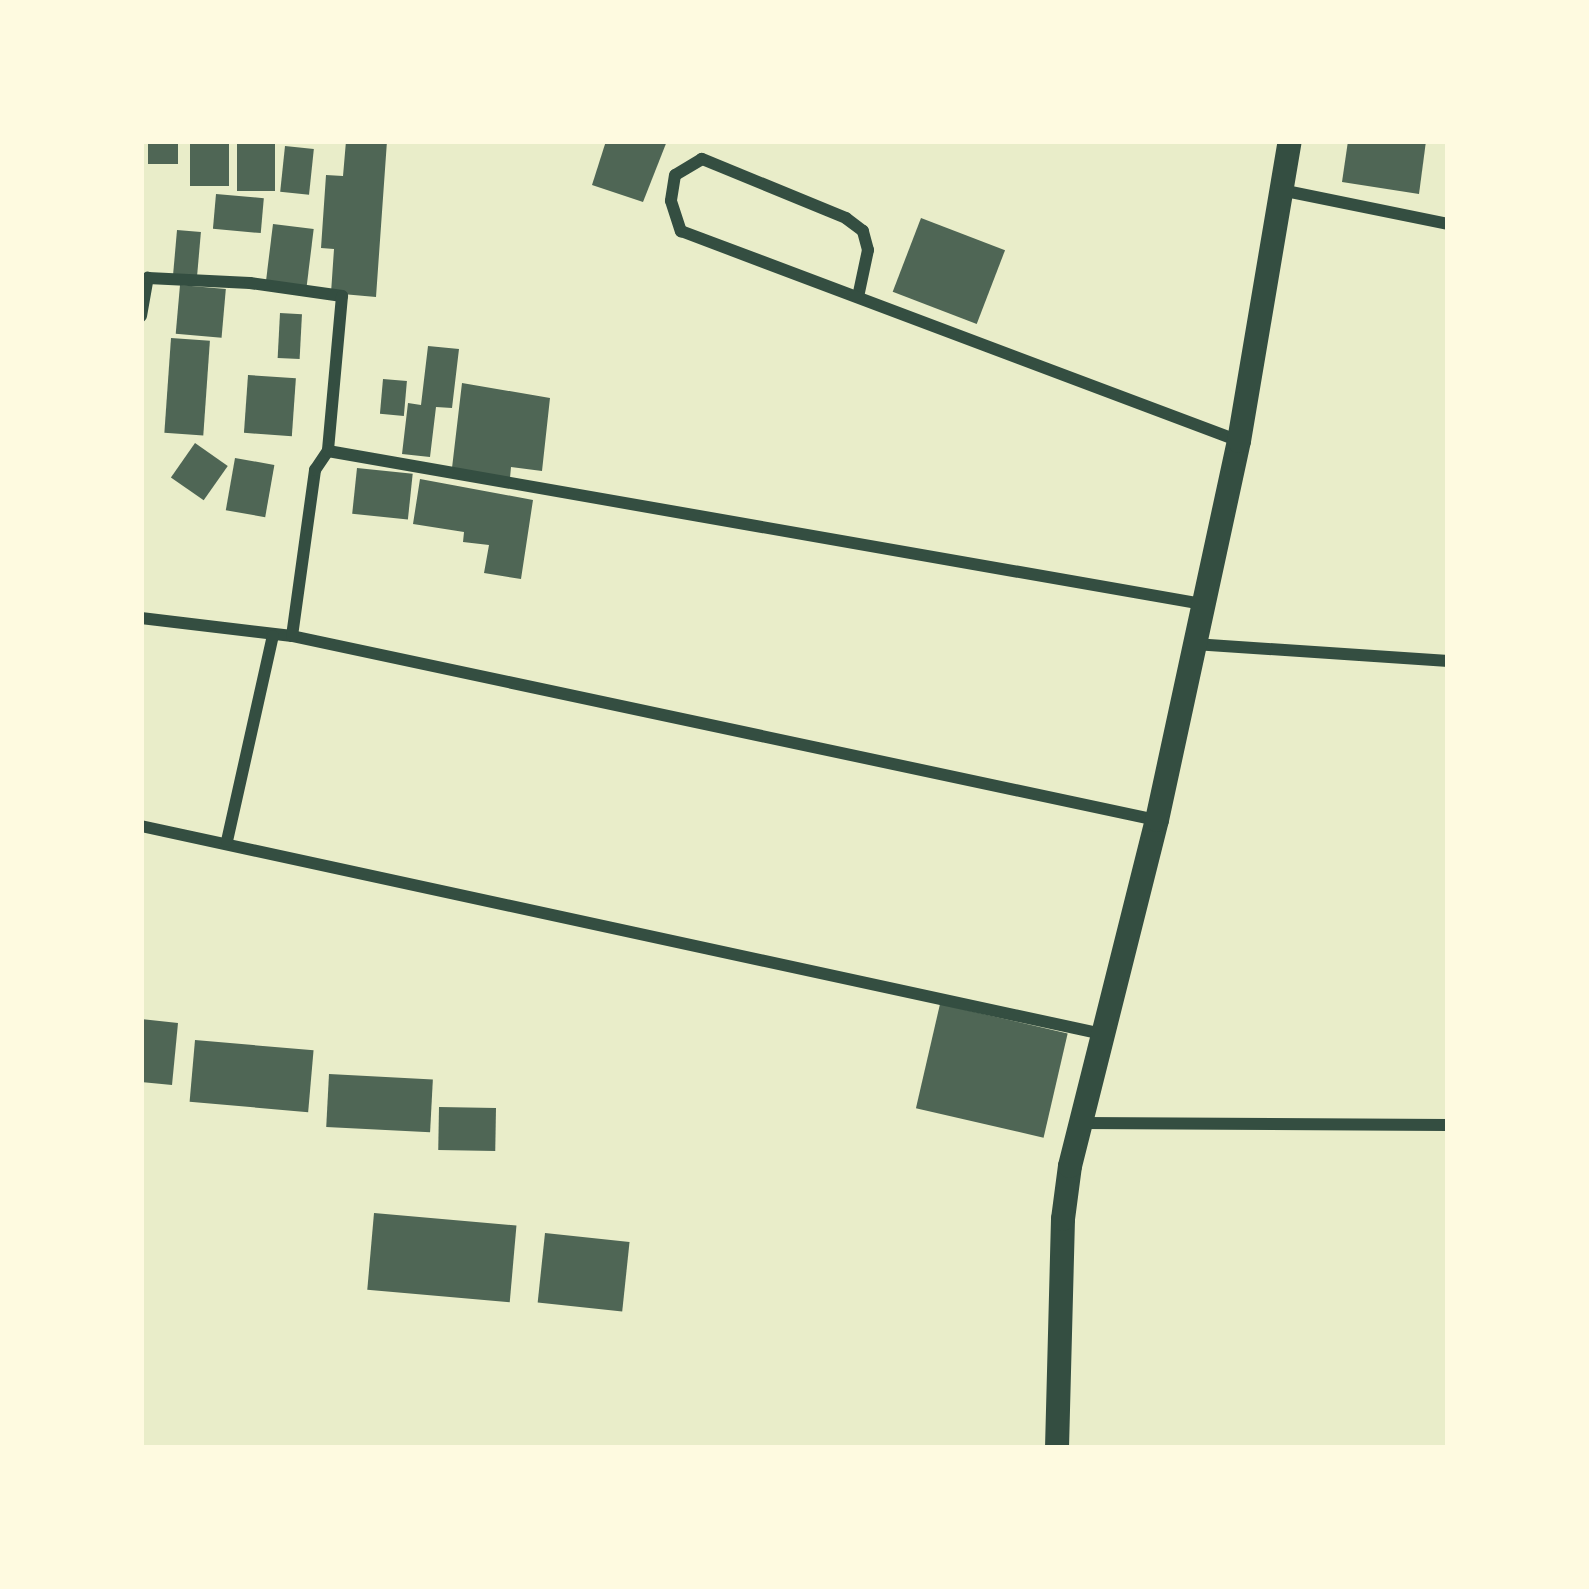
<!DOCTYPE html>
<style>
body{margin:0}
#map{position:relative;width:1589px;height:1589px;overflow:hidden;background:#e9edc9;font-family:"Work Sans",sans-serif}
div>[style]{position:absolute}
[style*='--x']{left:calc(var(--x)*1px);top:calc(var(--y)*1px);width:calc(var(--w)*1px);rotate:calc(var(--a)*1deg)}
.building>*{inset:0;background:#4f6655;transform-origin:0 0}
.minor>*{height:12px;margin:-6px;padding:0 6px;transform-origin:6px;border-radius:6px;background:#344e41}
.secondary>*{height:24px;margin:-12px;padding:0 12px;transform-origin:12px;border-radius:12px;background:#344e41}
span{translate:-50% -50%;white-space:nowrap;text-align:center;line-height:1.15;-webkit-text-stroke:10px #fefae0;paint-order:stroke}
.frame{position:absolute;inset:0;border:144px solid #fefae0;pointer-events:none}
</style>
<div id="map">
<div class="building">
<i style="left:148px;top:141px;width:30px;height:23px"></i>
<i style="left:190px;top:141px;width:39px;height:45px"></i>
<i style="left:237px;top:141px;width:38px;height:50px"></i>
<i style="clip-path:polygon(346px 141px,387px 141px,376px 297px,331px 293px,334px 249px,321px 248px,326px 175px,343px 176px)"></i>
<i style="clip-path:polygon(606px 141px,667px 141px,643px 202px,592px 185px)"></i>
<i style="clip-path:polygon(1348px 141px,1426px 141px,1419px 194px,1342px 182px)"></i>
<i style="left:285px;top:146px;width:29px;height:46px;rotate:6deg"></i>
<i style="left:216px;top:194px;width:48px;height:35px;rotate:5deg"></i>
<i style="left:921px;top:218px;width:90px;height:79px;rotate:21deg"></i>
<i style="left:273px;top:224px;width:41px;height:59px;rotate:7deg"></i>
<i style="left:177px;top:230px;width:24px;height:47px;rotate:5deg"></i>
<i style="left:180px;top:285px;width:46px;height:49px;rotate:5deg"></i>
<i style="left:280px;top:313px;width:22px;height:45px;rotate:3deg"></i>
<i style="left:171px;top:338px;width:39px;height:95px;rotate:4deg"></i>
<i style="clip-path:polygon(428px 346px,459px 349px,452px 408px,436px 407px,430px 457px,402px 454px,408px 403px,421px 405px)"></i>
<i style="left:248px;top:375px;width:48px;height:58px;rotate:4deg"></i>
<i style="left:383px;top:379px;width:24px;height:35px;rotate:5deg"></i>
<i style="clip-path:polygon(462px 383px,550px 398px,542px 471px,511px 467px,510px 478px,452px 468px)"></i>
<i style="left:195px;top:443px;width:40px;height:42px;rotate:35deg"></i>
<i style="left:235px;top:458px;width:40px;height:53px;rotate:10deg"></i>
<i style="left:357px;top:468px;width:56px;height:46px;rotate:6deg"></i>
<i style="clip-path:polygon(420px 479px,533px 500px,521px 579px,484px 573px,489px 545px,463px 542px,464px 532px,413px 524px)"></i>
<i style="left:940px;top:1004px;width:131px;height:107px;rotate:13deg"></i>
<i style="clip-path:polygon(141px 1019px,178px 1023px,172px 1085px,141px 1082px)"></i>
<i style="left:195px;top:1040px;width:119px;height:62px;rotate:5deg"></i>
<i style="left:329px;top:1074px;width:104px;height:53px;rotate:3deg"></i>
<i style="left:439px;top:1107px;width:57px;height:43px;rotate:1deg"></i>
<i style="left:374px;top:1213px;width:143px;height:77px;rotate:5deg"></i>
<i style="left:545px;top:1233px;width:85px;height:70px;rotate:6deg"></i>
</div>
<div class="minor">
<i style="--x:1281;--y:190;--w:170;--a:11.5"></i>
<i style="--x:858;--y:297;--w:48;--a:-78"></i>
<i style="--x:868;--y:250;--w:20;--a:-105"></i>
<i style="--x:863;--y:231;--w:21;--a:-143"></i>
<i style="--x:846;--y:218;--w:156;--a:-157.7"></i>
<i style="--x:702;--y:159;--w:31;--a:149"></i>
<i style="--x:675;--y:175;--w:26;--a:99"></i>
<i style="--x:671;--y:201;--w:32;--a:72"></i>
<i style="--x:681;--y:231;--w:596;--a:20.62"></i>
<i style="--x:141;--y:316;--w:39;--a:-80"></i>
<i style="--x:148;--y:278;--w:102;--a:2.8"></i>
<i style="--x:250;--y:283;--w:93;--a:8"></i>
<i style="--x:342;--y:296;--w:156;--a:95.2"></i>
<i style="--x:141;--y:618;--w:152;--a:6.8"></i>
<i style="--x:292;--y:636;--w:883;--a:12.02"></i>
<i style="--x:292;--y:636;--w:168;--a:-82.1"></i>
<i style="--x:315;--y:470;--w:23;--a:-56"></i>
<i style="--x:328;--y:451;--w:887;--a:9.93"></i>
<i style="--x:1194;--y:644;--w:255;--a:3.8"></i>
<i style="--x:141;--y:826;--w:983;--a:12.21"></i>
<i style="--x:227;--y:841;--w:210;--a:-77.4"></i>
<i style="--x:1082;--y:1123;--w:366;--a:0.3"></i>
</div>
<div class="secondary">
<i style="--x:1057;--y:1448;--w:229;--a:-88.5"></i>
<i style="--x:1063;--y:1219;--w:53;--a:-82.5"></i>
<i style="--x:1070;--y:1166;--w:357;--a:-75.9"></i>
<i style="--x:1157;--y:820;--w:388;--a:-77.8"></i>
<i style="--x:1239;--y:441;--w:304;--a:-80.4"></i>
</div>
<div class="frame"></div>
</div>
